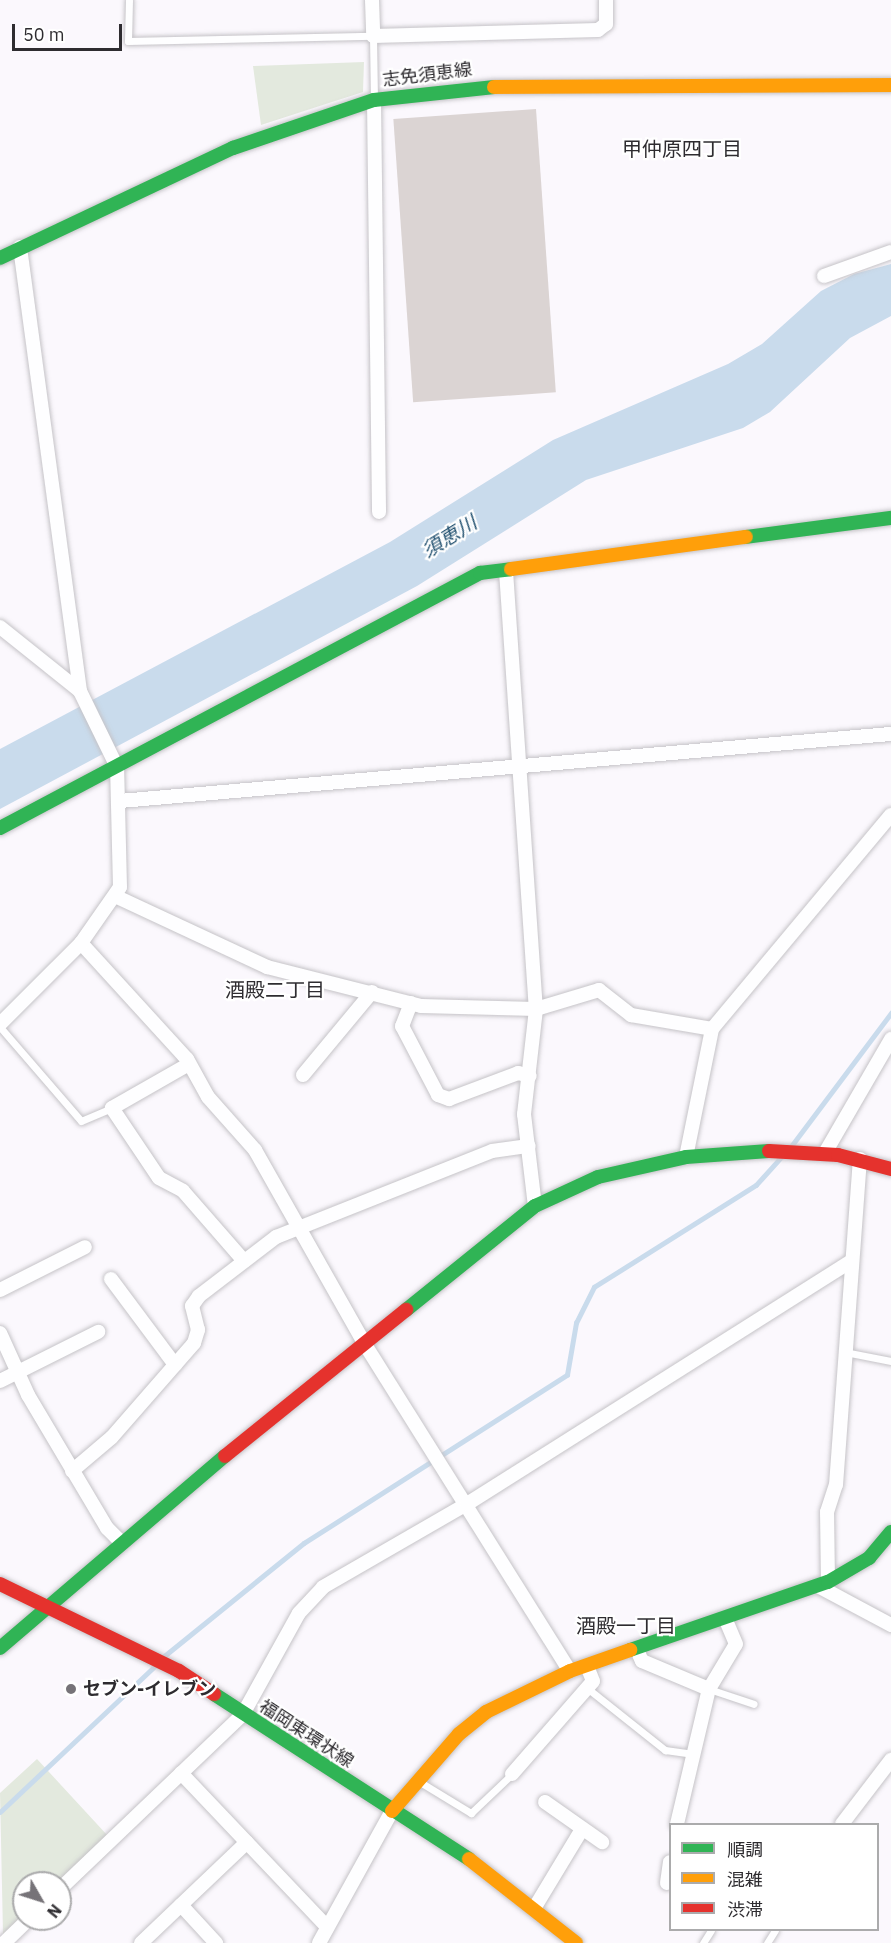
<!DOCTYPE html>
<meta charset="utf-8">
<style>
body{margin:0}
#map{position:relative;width:891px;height:1943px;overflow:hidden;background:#fbf8fd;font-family:"IBM Plex Sans","Noto Sans JP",sans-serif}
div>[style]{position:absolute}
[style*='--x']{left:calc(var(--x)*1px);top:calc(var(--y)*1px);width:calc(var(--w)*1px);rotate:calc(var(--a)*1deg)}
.green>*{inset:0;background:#e3e9de}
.water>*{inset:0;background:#c9dbec}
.stream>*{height:4.5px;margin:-2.25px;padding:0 2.25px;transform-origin:2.25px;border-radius:2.25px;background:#c9dbec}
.building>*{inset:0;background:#dbd4d3;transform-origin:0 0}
.roads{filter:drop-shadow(0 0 2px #c5c3c7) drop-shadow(0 0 2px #c5c3c7)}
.lane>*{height:7px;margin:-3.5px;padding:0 3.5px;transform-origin:3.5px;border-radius:3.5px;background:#fefeff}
.street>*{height:14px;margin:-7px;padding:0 7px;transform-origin:7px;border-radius:7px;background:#fefeff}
.fast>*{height:14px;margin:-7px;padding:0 7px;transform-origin:7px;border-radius:7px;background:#30b455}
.slow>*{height:14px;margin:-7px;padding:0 7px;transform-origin:7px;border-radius:7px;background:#ff9f0a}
.jam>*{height:14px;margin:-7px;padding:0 7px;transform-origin:7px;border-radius:7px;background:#e5322d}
.dots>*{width:16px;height:16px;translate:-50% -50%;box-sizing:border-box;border:3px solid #fff;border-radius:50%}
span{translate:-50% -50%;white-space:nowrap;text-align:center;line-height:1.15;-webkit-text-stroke:4.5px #fff;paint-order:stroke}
.street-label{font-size:18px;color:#2e2c30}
.poi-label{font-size:18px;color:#2e2c30;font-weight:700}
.left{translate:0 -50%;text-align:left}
.neighbourhood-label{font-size:20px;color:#2e2c30}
.water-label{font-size:20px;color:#225170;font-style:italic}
.legend{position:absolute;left:669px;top:1823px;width:210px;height:108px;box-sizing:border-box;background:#fff;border:2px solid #ababac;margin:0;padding:8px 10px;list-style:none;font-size:18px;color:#2e2c30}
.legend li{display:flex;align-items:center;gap:12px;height:30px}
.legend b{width:30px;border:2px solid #ababac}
.north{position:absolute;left:12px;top:1871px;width:60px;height:60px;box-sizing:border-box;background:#fff;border:2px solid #ababac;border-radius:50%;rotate:129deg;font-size:16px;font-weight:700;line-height:24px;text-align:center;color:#2e2c30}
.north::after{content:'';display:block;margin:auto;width:21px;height:27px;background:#767378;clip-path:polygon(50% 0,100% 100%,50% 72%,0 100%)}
.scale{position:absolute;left:12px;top:24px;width:110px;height:27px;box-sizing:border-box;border:3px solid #2e2c30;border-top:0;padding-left:8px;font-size:18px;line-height:21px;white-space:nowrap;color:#2e2c30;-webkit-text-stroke:4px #fff;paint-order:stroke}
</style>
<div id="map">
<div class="green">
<i style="clip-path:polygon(364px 62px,363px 92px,261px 125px,253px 66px)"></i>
<i style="clip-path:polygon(37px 1759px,108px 1836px,58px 1883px,24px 1883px,24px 1915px,3px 1934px,0 1793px)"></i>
</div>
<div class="water">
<i style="clip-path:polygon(891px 264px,891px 316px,850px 338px,770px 412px,743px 428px,586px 480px,417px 586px,0 809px,0 749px,390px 542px,553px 440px,728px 364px,762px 344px,821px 291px,854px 274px)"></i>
</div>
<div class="stream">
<i style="--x:792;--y:1145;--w:165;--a:-53.1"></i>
<i style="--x:163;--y:1657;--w:181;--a:-39"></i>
<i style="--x:304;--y:1543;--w:312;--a:-32.6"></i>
<i style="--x:567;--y:1375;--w:53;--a:-80.2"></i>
<i style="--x:576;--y:1323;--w:40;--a:-63.4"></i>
<i style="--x:594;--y:1287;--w:191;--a:-32.2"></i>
<i style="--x:756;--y:1185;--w:39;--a:-48"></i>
<i style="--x:0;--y:1812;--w:213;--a:-43.3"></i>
</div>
<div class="building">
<i style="left:536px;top:109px;width:284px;height:143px;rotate:86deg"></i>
</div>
<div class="roads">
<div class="lane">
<i style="--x:129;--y:0;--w:41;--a:91.4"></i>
<i style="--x:128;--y:41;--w:245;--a:-1.2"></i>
<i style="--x:373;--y:36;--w:61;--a:89.1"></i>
<i style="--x:0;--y:1027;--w:124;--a:49.2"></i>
<i style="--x:81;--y:1121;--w:34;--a:-23"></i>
<i style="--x:845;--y:1352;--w:47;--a:11.1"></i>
<i style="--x:587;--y:1688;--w:100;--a:38.5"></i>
<i style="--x:665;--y:1750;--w:27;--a:8"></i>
<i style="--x:709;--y:1689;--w:47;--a:18.4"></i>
<i style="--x:420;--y:1782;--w:60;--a:31.3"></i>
<i style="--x:471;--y:1813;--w:57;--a:-43.6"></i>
<i style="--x:703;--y:1943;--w:15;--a:-58"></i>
<i style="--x:767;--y:1943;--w:15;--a:-58"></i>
</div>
<div class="street">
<i style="--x:372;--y:0;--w:36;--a:88"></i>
<i style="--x:373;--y:36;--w:225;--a:-1.5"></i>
<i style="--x:598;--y:30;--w:10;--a:-37"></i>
<i style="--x:606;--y:24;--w:24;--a:-90"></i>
<i style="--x:374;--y:100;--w:412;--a:89.3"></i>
<i style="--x:824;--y:276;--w:71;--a:-19.7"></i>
<i style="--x:506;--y:571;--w:439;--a:86.1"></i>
<i style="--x:536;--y:1009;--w:106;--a:96.5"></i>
<i style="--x:524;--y:1114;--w:93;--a:83.2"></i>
<i style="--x:0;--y:627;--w:102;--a:38.7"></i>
<i style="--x:120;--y:801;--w:774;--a:-4.97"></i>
<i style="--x:117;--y:897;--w:166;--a:25"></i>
<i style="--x:267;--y:967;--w:159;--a:14.2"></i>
<i style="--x:421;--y:1006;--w:115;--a:1.5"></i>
<i style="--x:536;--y:1009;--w:66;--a:-16.8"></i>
<i style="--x:599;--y:990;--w:41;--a:38"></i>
<i style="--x:631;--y:1015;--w:82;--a:9.8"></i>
<i style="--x:81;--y:943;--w:157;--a:47.6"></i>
<i style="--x:187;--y:1059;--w:43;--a:61.1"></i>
<i style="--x:208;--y:1097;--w:71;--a:48.4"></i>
<i style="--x:255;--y:1150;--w:222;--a:60.5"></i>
<i style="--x:364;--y:1343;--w:387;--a:57.9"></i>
<i style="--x:411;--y:1003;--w:25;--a:111"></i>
<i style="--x:402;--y:1026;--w:78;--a:62.4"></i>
<i style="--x:438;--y:1095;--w:12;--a:20"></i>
<i style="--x:449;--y:1099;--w:74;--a:-20.6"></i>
<i style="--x:518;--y:1073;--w:12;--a:14"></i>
<i style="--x:0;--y:1024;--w:115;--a:-45"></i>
<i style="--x:81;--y:943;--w:68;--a:-55.1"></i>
<i style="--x:120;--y:887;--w:120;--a:-91.4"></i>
<i style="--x:117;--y:767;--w:85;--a:-116"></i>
<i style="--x:80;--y:691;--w:448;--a:-97.7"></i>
<i style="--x:189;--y:1064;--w:89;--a:150.3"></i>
<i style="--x:112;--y:1108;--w:84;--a:56.1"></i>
<i style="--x:159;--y:1178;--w:27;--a:28"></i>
<i style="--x:183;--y:1191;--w:93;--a:48.9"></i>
<i style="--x:303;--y:1075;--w:108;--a:-50.3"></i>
<i style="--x:825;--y:1153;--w:132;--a:-59.9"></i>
<i style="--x:686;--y:1157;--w:131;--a:-78.5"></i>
<i style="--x:712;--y:1029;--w:279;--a:-50.1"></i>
<i style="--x:111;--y:1279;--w:107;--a:53.3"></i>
<i style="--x:0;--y:1290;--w:95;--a:-26.8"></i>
<i style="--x:0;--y:1333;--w:68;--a:65.7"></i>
<i style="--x:28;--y:1395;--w:155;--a:59.3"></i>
<i style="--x:107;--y:1528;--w:18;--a:45"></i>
<i style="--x:0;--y:1381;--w:110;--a:-26.6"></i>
<i style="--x:72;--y:1471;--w:52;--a:-40.4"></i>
<i style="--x:112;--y:1437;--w:125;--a:-48.9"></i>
<i style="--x:194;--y:1343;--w:14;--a:-73"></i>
<i style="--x:198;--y:1330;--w:25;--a:-104"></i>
<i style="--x:192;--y:1306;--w:12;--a:-55"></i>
<i style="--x:199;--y:1296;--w:97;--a:-37.5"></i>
<i style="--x:276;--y:1237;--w:232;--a:-21.7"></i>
<i style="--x:492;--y:1151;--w:37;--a:-8"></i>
<i style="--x:828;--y:1582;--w:70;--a:-90.8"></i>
<i style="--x:827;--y:1512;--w:28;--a:-72"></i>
<i style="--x:836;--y:1485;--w:327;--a:-85.8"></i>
<i style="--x:818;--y:1586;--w:83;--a:28.1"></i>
<i style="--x:637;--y:1650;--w:12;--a:66"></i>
<i style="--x:642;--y:1661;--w:73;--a:22.7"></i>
<i style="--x:181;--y:1773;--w:212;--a:46.5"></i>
<i style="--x:512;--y:1774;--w:123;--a:-48.9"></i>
<i style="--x:593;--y:1681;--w:16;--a:-112"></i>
<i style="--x:545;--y:1802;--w:70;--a:35.1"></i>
<i style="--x:677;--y:1824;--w:139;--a:-76.7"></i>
<i style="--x:709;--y:1689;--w:52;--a:-59"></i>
<i style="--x:736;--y:1644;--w:25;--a:-113"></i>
<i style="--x:842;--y:1824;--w:81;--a:-52.6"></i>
<i style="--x:667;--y:1883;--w:21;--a:-82"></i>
<i style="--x:60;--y:1889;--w:253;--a:-43.7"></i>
<i style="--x:243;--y:1714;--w:115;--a:-61"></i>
<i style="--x:299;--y:1613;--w:35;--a:-47"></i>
<i style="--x:323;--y:1587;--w:166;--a:-30"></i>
<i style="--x:467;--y:1504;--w:455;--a:-32.3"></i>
<i style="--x:181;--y:1905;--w:52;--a:47.4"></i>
<i style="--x:535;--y:1907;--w:91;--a:-58.9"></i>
<i style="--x:4;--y:1943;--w:35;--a:-44"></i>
<i style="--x:141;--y:1943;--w:146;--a:-43.6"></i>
<i style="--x:319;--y:1943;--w:151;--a:-61.1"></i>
</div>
<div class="fast">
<i style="--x:0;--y:258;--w:258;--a:-25.3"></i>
<i style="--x:233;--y:148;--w:149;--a:-18.8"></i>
<i style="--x:374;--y:100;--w:121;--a:-6.2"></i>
<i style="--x:746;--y:537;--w:146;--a:-7.5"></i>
<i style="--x:0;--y:828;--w:544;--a:-27.98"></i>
<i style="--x:480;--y:573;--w:31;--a:-7"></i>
<i style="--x:406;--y:1310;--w:166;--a:-38.9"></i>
<i style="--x:535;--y:1206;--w:69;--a:-24.7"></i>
<i style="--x:598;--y:1177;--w:90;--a:-12.8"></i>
<i style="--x:686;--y:1157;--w:83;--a:-4.1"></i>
<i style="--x:0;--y:1648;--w:296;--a:-40.5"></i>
<i style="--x:630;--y:1650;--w:209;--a:-19"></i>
<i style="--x:828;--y:1582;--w:48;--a:-30.3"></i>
<i style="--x:869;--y:1558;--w:34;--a:-50"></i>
<i style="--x:214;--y:1694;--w:304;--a:32.9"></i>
</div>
<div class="slow">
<i style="--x:494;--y:87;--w:397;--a:-0.3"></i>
<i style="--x:511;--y:569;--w:237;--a:-7.8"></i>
<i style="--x:392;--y:1811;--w:102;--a:-49"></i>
<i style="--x:459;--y:1734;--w:35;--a:-39"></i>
<i style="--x:486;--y:1712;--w:93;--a:-26"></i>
<i style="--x:570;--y:1671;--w:64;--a:-19.3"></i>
<i style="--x:469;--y:1859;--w:136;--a:38.1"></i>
</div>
<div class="jam">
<i style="--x:769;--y:1151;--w:69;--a:3.3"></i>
<i style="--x:838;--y:1155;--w:55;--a:14.8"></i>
<i style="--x:225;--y:1456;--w:233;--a:-38.9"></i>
<i style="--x:0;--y:1584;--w:199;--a:25.9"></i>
<i style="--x:179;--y:1671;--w:42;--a:33.3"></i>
</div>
</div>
<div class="dots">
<i style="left:71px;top:1689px;background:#767378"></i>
</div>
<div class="street-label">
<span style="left:427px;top:75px;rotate:-7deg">志免須恵線</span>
<span style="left:306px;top:1734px;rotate:33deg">福岡東環状線</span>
</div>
<div class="poi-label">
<span class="left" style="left:83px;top:1689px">セブン-イレブン</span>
</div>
<div class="neighbourhood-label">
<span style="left:682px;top:148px">甲仲原四丁目</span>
<span style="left:275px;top:989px">酒殿二丁目</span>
<span style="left:626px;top:1625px">酒殿一丁目</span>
</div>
<div class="water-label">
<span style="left:449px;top:536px;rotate:-32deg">須恵川</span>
</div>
<ul class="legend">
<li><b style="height:8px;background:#30b455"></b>順調</li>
<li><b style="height:8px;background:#ff9f0a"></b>混雑</li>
<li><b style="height:8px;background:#e5322d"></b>渋滞</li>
</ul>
<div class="north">N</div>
<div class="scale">50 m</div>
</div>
